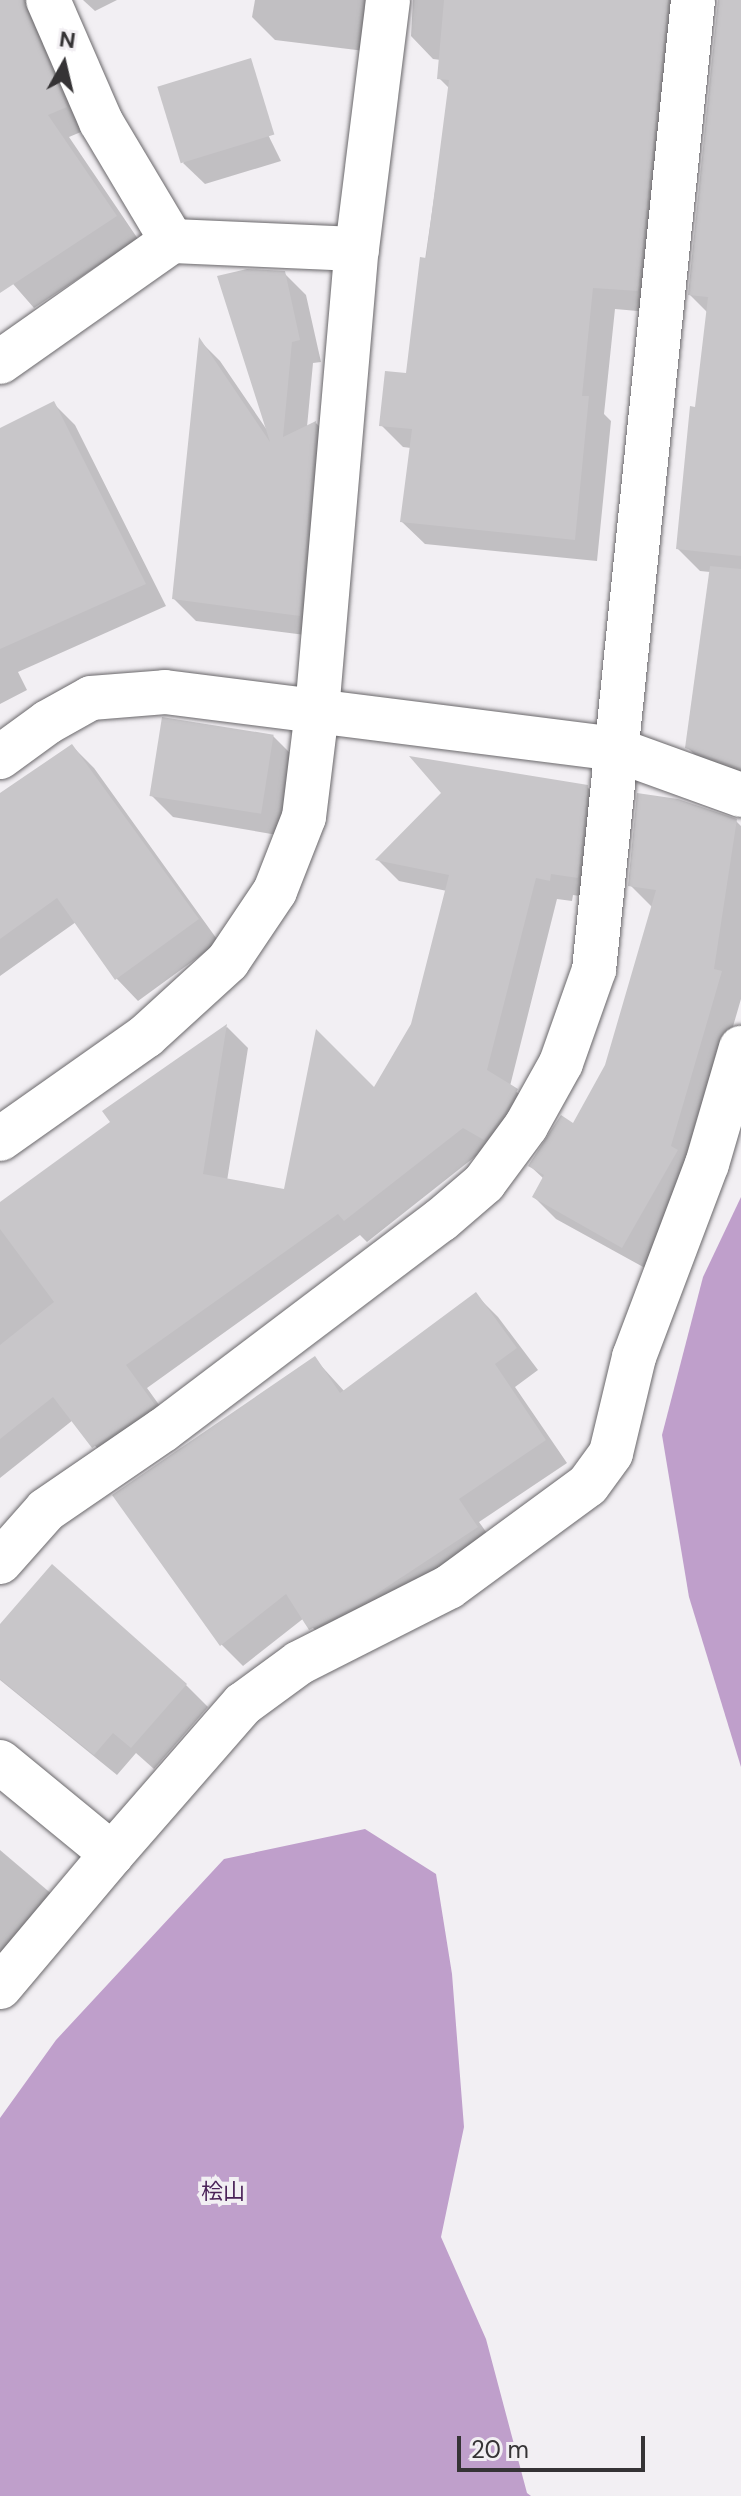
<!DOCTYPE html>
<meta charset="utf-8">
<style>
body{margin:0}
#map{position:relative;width:741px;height:2496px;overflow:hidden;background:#f2eff3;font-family:"DM Sans","Noto Sans JP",sans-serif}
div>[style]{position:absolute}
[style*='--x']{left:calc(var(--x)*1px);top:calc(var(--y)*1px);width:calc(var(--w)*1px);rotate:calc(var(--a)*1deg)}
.forest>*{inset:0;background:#bf9fcb}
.shadow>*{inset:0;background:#0003}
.building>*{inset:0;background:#c8c6c9;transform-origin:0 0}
.roads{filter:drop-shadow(0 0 2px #6a686b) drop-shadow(0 0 2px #6a686b)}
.minor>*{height:44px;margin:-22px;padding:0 22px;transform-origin:22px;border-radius:22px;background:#fff}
span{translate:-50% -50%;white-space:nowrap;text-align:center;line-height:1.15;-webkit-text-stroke:8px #f2eff3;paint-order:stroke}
.park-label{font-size:22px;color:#4a2258}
.north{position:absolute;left:24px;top:24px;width:80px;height:80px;-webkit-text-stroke:6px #f2eff3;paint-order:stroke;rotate:8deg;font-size:22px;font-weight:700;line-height:32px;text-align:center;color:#353335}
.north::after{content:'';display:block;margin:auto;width:28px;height:36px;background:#353335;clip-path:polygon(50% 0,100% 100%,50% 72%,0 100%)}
.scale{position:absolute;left:457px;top:2436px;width:188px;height:36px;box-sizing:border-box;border:4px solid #353335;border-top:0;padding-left:10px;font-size:24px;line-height:28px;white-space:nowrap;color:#353335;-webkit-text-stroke:6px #f2eff3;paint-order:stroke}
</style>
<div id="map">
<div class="forest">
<i style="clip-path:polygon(741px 1197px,741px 1767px,689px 1597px,662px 1435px,703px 1277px)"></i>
<i style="clip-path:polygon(365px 1829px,436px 1874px,452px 1974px,464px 2127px,441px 2237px,486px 2339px,527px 2493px,531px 2496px,0 2496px,0 2118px,56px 2040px,224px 1859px)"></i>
</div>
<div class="shadow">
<i style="clip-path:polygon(0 0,59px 0,88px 129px,69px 137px,138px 239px,34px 308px,0 269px)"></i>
<i style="clip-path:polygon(83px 0,117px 0,95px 11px)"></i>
<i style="clip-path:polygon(255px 0,399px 0,381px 53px,275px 40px,252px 17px)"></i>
<i style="clip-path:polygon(413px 0,705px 0,660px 313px,615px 309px,604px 414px,611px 421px,597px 561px,425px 544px,402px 522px,411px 448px,403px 447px,381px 425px,408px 376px,450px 89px,439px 78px,441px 60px,433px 59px,411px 36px)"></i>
<i style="clip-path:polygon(720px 0,741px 0,741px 781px,710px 770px,687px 747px,730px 574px,700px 571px,678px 549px,708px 313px,690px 295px)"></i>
<i style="clip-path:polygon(246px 90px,281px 161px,205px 184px,183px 163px)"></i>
<i style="clip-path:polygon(284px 273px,306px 295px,321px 362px,313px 363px,307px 427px,316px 423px,337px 445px,321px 637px,196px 621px,174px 599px,200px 341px,220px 361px,267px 430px)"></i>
<i style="clip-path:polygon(53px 403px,75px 425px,166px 606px,18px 672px,27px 690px,0 704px,0 430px)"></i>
<i style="clip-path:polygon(273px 736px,295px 758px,283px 836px,173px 817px,151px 795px)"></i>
<i style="clip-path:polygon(72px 746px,94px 768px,219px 942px,138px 1001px,117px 979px,76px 922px,0 976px,0 795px)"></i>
<i style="clip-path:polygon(587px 787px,609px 808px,600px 899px,573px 895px,572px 901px,557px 899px,510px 1086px,539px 1112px,486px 1148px,367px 1242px,360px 1235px,147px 1388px,175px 1427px,115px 1469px,73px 1420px,0 1478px,0 1204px,112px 1123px,105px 1111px,227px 1027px,248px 1048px,227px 1181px,286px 1191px,374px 1090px,413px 1025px,447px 891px,399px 881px,378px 860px)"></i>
<i style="clip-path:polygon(736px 821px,741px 826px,741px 999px,692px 1167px,645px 1268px,556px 1219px,534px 1197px,544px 1179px,530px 1166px,574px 1125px,607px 1066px,652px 907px,630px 885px)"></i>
<i style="clip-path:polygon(476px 1295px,498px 1317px,538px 1370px,515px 1387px,567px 1463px,479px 1522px,499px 1550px,333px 1650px,304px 1618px,243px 1666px,221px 1644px,315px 1359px,345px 1392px)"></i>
<i style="clip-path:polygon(0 1627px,186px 1685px,208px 1707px,154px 1769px,136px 1753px,117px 1775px,0 1680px)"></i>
<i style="clip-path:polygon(0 1850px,67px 1907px,0 1970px)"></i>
</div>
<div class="building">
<i style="clip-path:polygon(0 0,23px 0,67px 107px,48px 115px,117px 216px,0 293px)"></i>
<i style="clip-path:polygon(444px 0,668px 0,638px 291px,593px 288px,582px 396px,589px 396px,575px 540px,400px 522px,412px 429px,379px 426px,385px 371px,406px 373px,420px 257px,426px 258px,449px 80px,437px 79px)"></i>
<i style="clip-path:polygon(718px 0,741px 0,741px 556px,676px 549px,690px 406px,695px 407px,708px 297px,717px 298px,688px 295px)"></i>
<i style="left:251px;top:58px;width:80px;height:98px;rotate:73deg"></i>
<i style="clip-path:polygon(247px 269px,285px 271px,300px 340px,292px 342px,283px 437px,316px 421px,300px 616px,172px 599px,199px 337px,270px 442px,217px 276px)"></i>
<i style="clip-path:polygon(54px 401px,146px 584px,0 649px,0 428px)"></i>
<i style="clip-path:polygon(710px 566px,741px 569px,741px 768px,685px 748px)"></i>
<i style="left:162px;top:717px;width:113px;height:80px;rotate:9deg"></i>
<i style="clip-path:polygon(72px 744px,199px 919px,115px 980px,57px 898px,0 939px,0 793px)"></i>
<i style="clip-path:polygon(409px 756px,588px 785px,578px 878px,551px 874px,550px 881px,536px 878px,487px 1070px,518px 1089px,505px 1112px,484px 1140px,463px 1128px,344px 1221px,338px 1214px,126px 1365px,155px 1405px,92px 1448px,53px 1397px,0 1439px,0 1345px,54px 1302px,0 1229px,0 1202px,110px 1122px,102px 1111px,227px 1024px,203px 1174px,284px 1189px,316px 1029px,374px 1087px,411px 1024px,449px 875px,375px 860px,441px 793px)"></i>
<i style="clip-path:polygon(637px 793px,678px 799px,737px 819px,714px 969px,722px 971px,671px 1146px,678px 1150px,622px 1248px,532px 1197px,544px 1175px,528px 1166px,561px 1115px,573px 1123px,605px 1065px,656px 890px,628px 886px)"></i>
<i style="clip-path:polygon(476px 1292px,517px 1348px,495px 1364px,546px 1440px,459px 1499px,478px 1527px,364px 1602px,309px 1630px,286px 1594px,220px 1646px,112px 1495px,315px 1356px,340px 1393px)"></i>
<i style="clip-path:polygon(52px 1564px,187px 1684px,131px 1748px,113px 1733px,94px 1755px,0 1679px,0 1624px)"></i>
</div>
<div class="roads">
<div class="minor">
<i style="--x:48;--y:0;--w:133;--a:66.5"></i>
<i style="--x:101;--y:122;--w:139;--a:59.2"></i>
<i style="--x:172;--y:241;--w:185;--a:2.5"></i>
<i style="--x:0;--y:362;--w:210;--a:-35.1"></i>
<i style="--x:0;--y:757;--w:59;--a:-36.1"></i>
<i style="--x:48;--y:722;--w:49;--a:-29.2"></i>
<i style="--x:91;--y:698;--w:74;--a:-4.6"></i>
<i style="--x:165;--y:692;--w:453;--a:7.2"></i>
<i style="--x:614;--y:749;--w:135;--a:19.9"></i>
<i style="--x:0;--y:1139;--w:179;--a:-35.2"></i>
<i style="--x:146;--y:1036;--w:111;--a:-42.4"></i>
<i style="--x:228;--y:961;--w:84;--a:-56.1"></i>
<i style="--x:275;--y:891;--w:79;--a:-68.6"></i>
<i style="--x:304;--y:817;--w:107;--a:-83"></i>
<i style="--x:317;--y:711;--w:464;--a:-85.1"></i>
<i style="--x:357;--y:249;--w:251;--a:-82.9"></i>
<i style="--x:0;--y:1562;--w:69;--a:-48.5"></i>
<i style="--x:46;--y:1510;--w:142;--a:-34.4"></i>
<i style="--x:163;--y:1430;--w:348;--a:-37.1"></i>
<i style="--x:441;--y:1220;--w:57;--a:-40.7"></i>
<i style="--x:484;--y:1183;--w:71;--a:-53.6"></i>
<i style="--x:526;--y:1126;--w:72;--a:-60.9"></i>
<i style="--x:561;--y:1063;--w:99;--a:-70.5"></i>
<i style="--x:594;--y:970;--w:975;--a:-84.17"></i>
<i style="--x:0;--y:1762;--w:145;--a:39.4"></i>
<i style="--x:112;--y:1854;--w:174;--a:130.1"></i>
<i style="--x:112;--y:1854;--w:199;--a:-48.9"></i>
<i style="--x:243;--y:1704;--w:69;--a:-36.2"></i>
<i style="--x:299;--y:1663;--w:168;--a:-26.9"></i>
<i style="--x:449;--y:1587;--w:172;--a:-36.3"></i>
<i style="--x:588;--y:1485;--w:39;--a:-54"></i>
<i style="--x:611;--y:1453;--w:99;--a:-76.5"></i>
<i style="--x:634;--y:1357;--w:206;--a:-69.3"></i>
<i style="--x:707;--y:1164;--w:121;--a:-73.7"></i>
</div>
</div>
<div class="park-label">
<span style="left:223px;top:2192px">桧山</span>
</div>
<div class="north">N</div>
<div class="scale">20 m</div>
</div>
